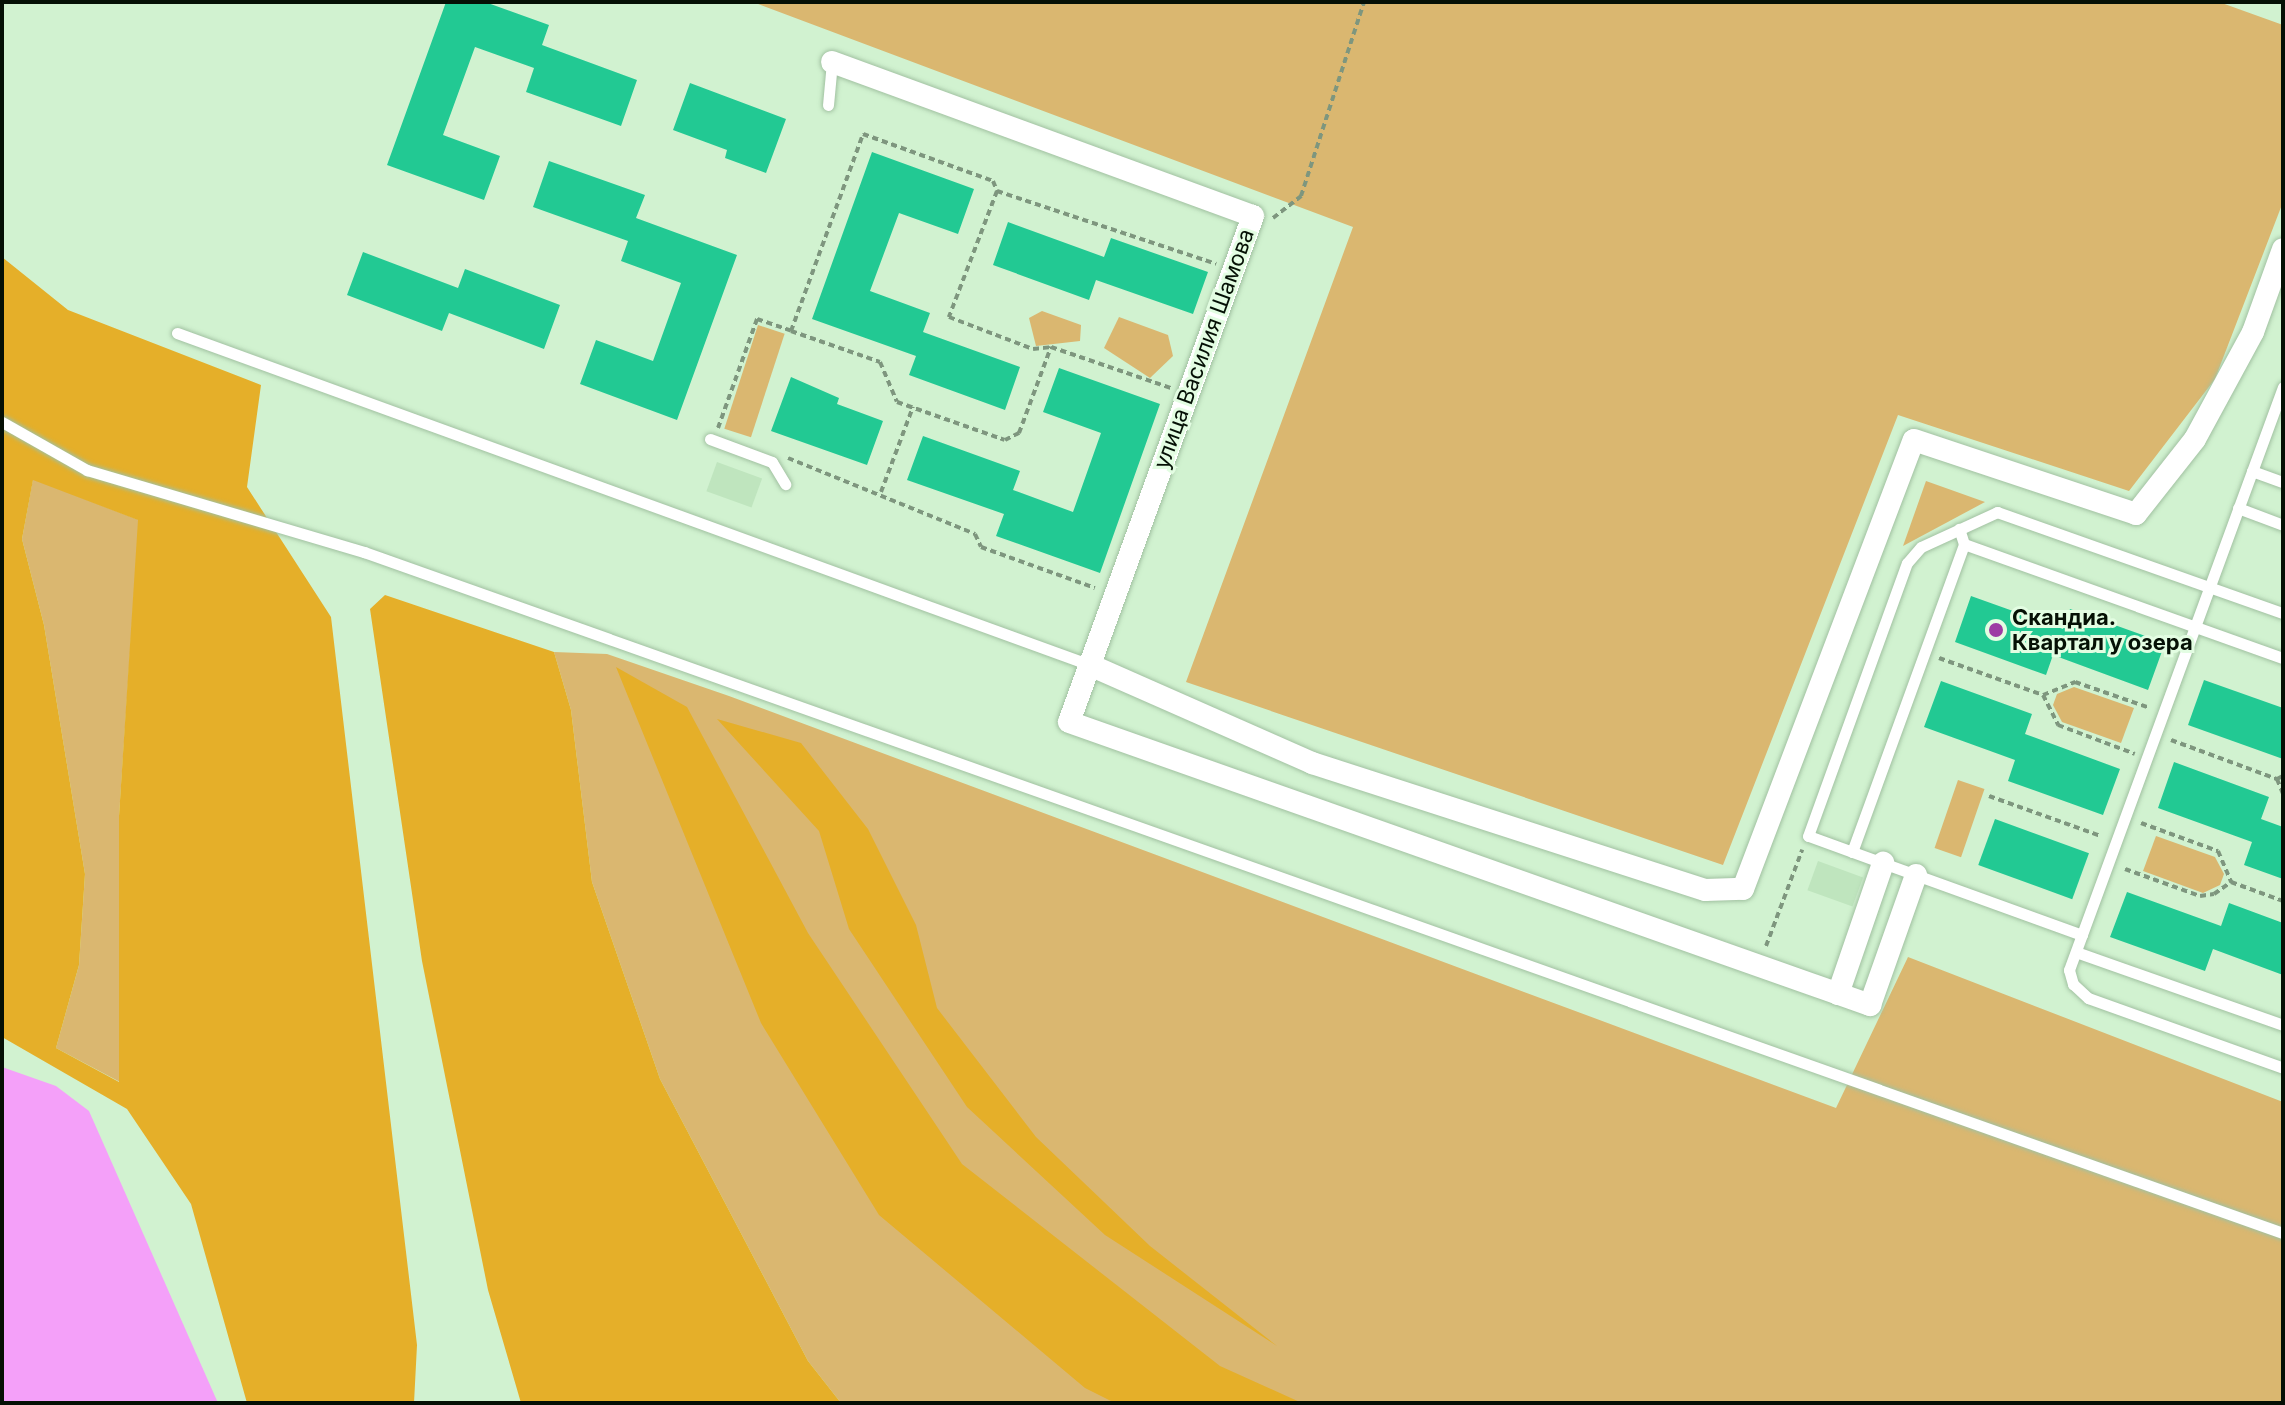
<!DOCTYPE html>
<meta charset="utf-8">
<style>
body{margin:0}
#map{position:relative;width:2285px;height:1405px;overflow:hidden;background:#d1f2d0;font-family:Inter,sans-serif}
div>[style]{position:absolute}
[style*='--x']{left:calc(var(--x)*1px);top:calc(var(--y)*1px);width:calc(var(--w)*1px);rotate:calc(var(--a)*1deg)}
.built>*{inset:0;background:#bfe5be;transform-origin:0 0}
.green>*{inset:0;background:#dab770;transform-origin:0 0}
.forest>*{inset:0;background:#e5af29}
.water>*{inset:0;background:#f4a0f9}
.building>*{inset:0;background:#22c993;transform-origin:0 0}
.path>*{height:4px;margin-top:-2px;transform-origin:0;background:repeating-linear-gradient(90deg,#7e967e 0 6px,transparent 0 10px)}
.roads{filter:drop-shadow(0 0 2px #a1c1a1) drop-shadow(0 0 2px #a1c1a1)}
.lane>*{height:11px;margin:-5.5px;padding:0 5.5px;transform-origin:5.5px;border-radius:5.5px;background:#fff}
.street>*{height:22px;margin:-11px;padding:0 11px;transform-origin:11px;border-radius:11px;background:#fff}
.dots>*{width:22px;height:22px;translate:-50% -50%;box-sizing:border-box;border:4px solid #e3fde2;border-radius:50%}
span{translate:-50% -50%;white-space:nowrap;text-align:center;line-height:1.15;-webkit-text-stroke:6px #e3fde2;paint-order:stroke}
.street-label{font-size:22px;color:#051005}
.poi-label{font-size:22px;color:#051005;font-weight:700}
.left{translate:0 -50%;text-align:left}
.frame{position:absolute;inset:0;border:4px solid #051005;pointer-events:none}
</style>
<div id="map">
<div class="built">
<i style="left:717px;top:462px;width:48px;height:31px;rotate:20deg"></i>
<i style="left:1818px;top:861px;width:48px;height:31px;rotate:20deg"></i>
</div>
<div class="green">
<i style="clip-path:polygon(753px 2px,2219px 2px,2283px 25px,2283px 202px,2215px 379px,2129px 491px,1898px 415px,1723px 865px,1186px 682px,1353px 227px)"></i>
<i style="clip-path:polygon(1042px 311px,1081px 325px,1080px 341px,1036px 346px,1029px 318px)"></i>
<i style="clip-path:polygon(1119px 317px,1168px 335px,1173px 356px,1150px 378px,1104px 348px)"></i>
<i style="left:758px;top:325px;width:28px;height:109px;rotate:18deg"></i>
<i style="clip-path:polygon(33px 479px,139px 520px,119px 816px,120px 1082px,56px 1048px,79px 965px,85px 874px,44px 625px,22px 539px)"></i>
<i style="clip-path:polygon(1926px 481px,1985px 502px,1903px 546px)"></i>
<i style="clip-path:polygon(554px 652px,607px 654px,729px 696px,1836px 1108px,1908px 957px,2283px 1102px,2283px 1403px,841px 1403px,808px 1361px,660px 1079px,592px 882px,571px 710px)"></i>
<i style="clip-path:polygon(2074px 687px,2134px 708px,2121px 743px,2062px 722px,2053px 705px,2057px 694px)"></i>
<i style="left:1958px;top:780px;width:28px;height:72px;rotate:19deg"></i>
<i style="clip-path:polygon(2156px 836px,2215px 857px,2224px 874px,2220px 885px,2203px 893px,2143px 871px)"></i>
</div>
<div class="forest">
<i style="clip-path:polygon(evenodd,2px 257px,68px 310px,261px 385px,247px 487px,331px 617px,417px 1345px,414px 1403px,247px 1403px,191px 1204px,127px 1109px,2px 1037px,2px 257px,33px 480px,138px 520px,119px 816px,119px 1082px,56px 1048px,79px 965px,85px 874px,44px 625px,22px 539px,33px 480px)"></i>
<i style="clip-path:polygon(385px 595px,554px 652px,571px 710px,592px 882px,660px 1079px,808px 1361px,841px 1403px,521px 1403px,488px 1290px,422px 961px,370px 609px)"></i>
<i style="clip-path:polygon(616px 667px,687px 707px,808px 933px,962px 1164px,1220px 1366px,1302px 1403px,1115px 1403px,1085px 1388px,879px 1215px,761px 1023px)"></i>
<i style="clip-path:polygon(717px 719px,801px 743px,868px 829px,916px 925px,937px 1008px,1036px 1137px,1150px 1246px,1277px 1346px,1105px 1235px,967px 1107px,849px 929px,819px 831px)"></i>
</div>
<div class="water">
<i style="clip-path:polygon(2px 1067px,56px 1086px,89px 1111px,218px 1403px,2px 1403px)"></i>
</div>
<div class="building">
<i style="clip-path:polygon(446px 2px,485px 2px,549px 25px,542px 45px,637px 80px,621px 126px,526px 92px,534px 68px,475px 47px,443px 135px,500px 156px,484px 200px,387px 165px)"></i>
<i style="clip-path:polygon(690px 83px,786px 119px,766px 173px,725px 158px,727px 150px,673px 130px)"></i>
<i style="clip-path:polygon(872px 152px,974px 189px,958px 234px,899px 213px,870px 291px,930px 313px,923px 332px,1020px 367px,1005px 410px,909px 375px,916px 356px,812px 319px)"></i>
<i style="clip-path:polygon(549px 161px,645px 195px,636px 218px,737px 255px,677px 420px,580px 384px,596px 340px,653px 361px,681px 283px,621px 261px,628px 241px,533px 207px)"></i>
<i style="clip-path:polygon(1008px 222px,1104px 257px,1111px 238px,1208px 272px,1193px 314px,1096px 280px,1089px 300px,993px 265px)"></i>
<i style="clip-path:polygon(363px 252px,458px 288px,465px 269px,560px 305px,544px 349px,449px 313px,442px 331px,347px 295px)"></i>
<i style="clip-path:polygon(1059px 368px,1160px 404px,1100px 573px,996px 536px,1004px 514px,907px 480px,923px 436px,1020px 471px,1013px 490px,1073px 512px,1101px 433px,1043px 412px)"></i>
<i style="clip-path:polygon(791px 377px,839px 398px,837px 404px,883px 421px,867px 465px,771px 431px)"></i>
<i style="clip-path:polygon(1971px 596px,2063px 629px,2070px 609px,2165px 643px,2148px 690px,2053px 655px,2046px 675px,1955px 642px)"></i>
<i style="clip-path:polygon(2204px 680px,2283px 708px,2283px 759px,2188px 725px)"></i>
<i style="clip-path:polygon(1941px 681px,2032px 714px,2025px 734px,2120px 769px,2103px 815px,2008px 781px,2015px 760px,1924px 727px)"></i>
<i style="clip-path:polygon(2174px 762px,2269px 797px,2261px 819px,2283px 827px,2283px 879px,2244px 865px,2252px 842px,2158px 808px)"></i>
<i style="left:1995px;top:819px;width:100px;height:49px;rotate:20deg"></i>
<i style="clip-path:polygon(2127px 892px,2221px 926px,2229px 903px,2283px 923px,2283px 975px,2213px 949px,2205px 971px,2110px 937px)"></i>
</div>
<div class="path">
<i style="--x:997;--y:191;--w:135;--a:110.9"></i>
<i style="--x:949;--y:317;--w:90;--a:20.9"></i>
<i style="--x:1033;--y:349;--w:18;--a:-6"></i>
<i style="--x:1273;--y:218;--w:36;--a:-38"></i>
<i style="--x:1301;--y:196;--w:204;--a:-72"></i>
<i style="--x:791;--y:331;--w:94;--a:19.2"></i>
<i style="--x:880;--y:362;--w:43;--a:67"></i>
<i style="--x:897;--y:402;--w:114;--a:19.4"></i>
<i style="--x:1005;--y:440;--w:16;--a:-27"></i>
<i style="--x:1019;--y:433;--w:92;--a:-69.6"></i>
<i style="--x:1051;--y:347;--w:127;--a:18.9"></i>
<i style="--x:718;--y:428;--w:116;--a:-70.3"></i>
<i style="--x:757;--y:319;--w:36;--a:19"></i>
<i style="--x:791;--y:331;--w:210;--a:-69.9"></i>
<i style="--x:863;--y:134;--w:138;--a:19.9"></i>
<i style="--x:993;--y:181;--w:11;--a:68"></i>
<i style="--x:997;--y:191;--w:231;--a:18.4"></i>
<i style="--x:788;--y:458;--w:202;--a:22.1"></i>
<i style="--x:975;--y:534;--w:14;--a:65"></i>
<i style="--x:981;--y:547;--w:121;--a:19.8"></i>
<i style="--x:881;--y:492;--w:91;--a:-69.4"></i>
<i style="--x:1939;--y:658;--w:110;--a:19.6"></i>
<i style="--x:2043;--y:695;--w:34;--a:63"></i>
<i style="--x:2058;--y:725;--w:82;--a:20.6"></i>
<i style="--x:2043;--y:695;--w:35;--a:-22"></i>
<i style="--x:2075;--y:682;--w:79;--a:19.1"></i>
<i style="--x:2171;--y:740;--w:113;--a:20.2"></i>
<i style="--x:2277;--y:779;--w:7;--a:-27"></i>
<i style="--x:2277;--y:779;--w:16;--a:68"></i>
<i style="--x:1989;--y:796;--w:119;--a:19.7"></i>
<i style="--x:2141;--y:823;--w:82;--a:20"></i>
<i style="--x:2218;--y:851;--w:34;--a:67"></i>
<i style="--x:2125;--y:869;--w:80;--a:19.8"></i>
<i style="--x:2200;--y:896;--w:14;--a:-8"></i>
<i style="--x:2214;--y:894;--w:21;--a:-35"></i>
<i style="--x:2231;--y:882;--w:55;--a:20.1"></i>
<i style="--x:1766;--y:946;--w:103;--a:-69.4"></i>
</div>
<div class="roads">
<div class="lane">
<i style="--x:828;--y:105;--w:43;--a:-84.7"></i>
<i style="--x:177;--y:333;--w:971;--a:19.98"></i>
<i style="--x:2283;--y:387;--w:621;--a:110.16"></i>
<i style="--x:2069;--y:970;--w:15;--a:74"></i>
<i style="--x:2073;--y:984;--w:21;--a:43"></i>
<i style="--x:2088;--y:998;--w:207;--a:19.7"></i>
<i style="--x:2;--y:422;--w:98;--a:29.5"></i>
<i style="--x:87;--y:470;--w:289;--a:16.5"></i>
<i style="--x:364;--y:552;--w:2036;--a:19.54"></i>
<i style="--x:710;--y:439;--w:66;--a:20.4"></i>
<i style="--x:772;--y:462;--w:26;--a:59"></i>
<i style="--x:2252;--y:471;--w:33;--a:20"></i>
<i style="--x:2238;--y:508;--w:48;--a:20.7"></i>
<i style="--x:1964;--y:544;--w:339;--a:19.7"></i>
<i style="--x:1852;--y:852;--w:328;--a:-70"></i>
<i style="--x:1964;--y:544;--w:16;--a:-108"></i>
<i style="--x:2082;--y:935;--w:291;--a:-160.1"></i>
<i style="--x:1808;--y:836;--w:290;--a:-70.1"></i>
<i style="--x:1907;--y:563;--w:21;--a:-49"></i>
<i style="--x:1921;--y:547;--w:84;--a:-24.7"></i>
<i style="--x:1997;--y:512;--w:303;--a:19.5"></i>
<i style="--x:2076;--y:952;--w:219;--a:19.4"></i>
</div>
<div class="street">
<i style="--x:832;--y:62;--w:448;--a:20.1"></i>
<i style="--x:1253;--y:216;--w:538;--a:109.98"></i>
<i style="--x:1069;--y:722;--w:850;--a:19.46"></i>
<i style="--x:1870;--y:1005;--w:138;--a:-70.5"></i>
<i style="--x:1090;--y:665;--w:243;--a:23.8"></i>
<i style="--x:1312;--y:763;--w:413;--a:17.9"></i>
<i style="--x:1705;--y:890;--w:38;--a:-2"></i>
<i style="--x:1743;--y:889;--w:480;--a:-69.2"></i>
<i style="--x:1914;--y:440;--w:234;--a:18.4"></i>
<i style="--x:2136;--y:514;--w:95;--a:-51.8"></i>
<i style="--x:2195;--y:439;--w:122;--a:-61.5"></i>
<i style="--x:2253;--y:332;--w:88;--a:-70.1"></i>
<i style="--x:1838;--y:994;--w:139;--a:-71"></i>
</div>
</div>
<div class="dots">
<i style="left:1996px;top:630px;background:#9d3ca4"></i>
</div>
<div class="street-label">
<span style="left:1204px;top:349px;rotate:-70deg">улица Василия Шамова</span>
</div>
<div class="poi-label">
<span class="left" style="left:2012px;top:630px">Скандиа.<br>Квартал у озера</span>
</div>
<div class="frame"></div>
</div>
